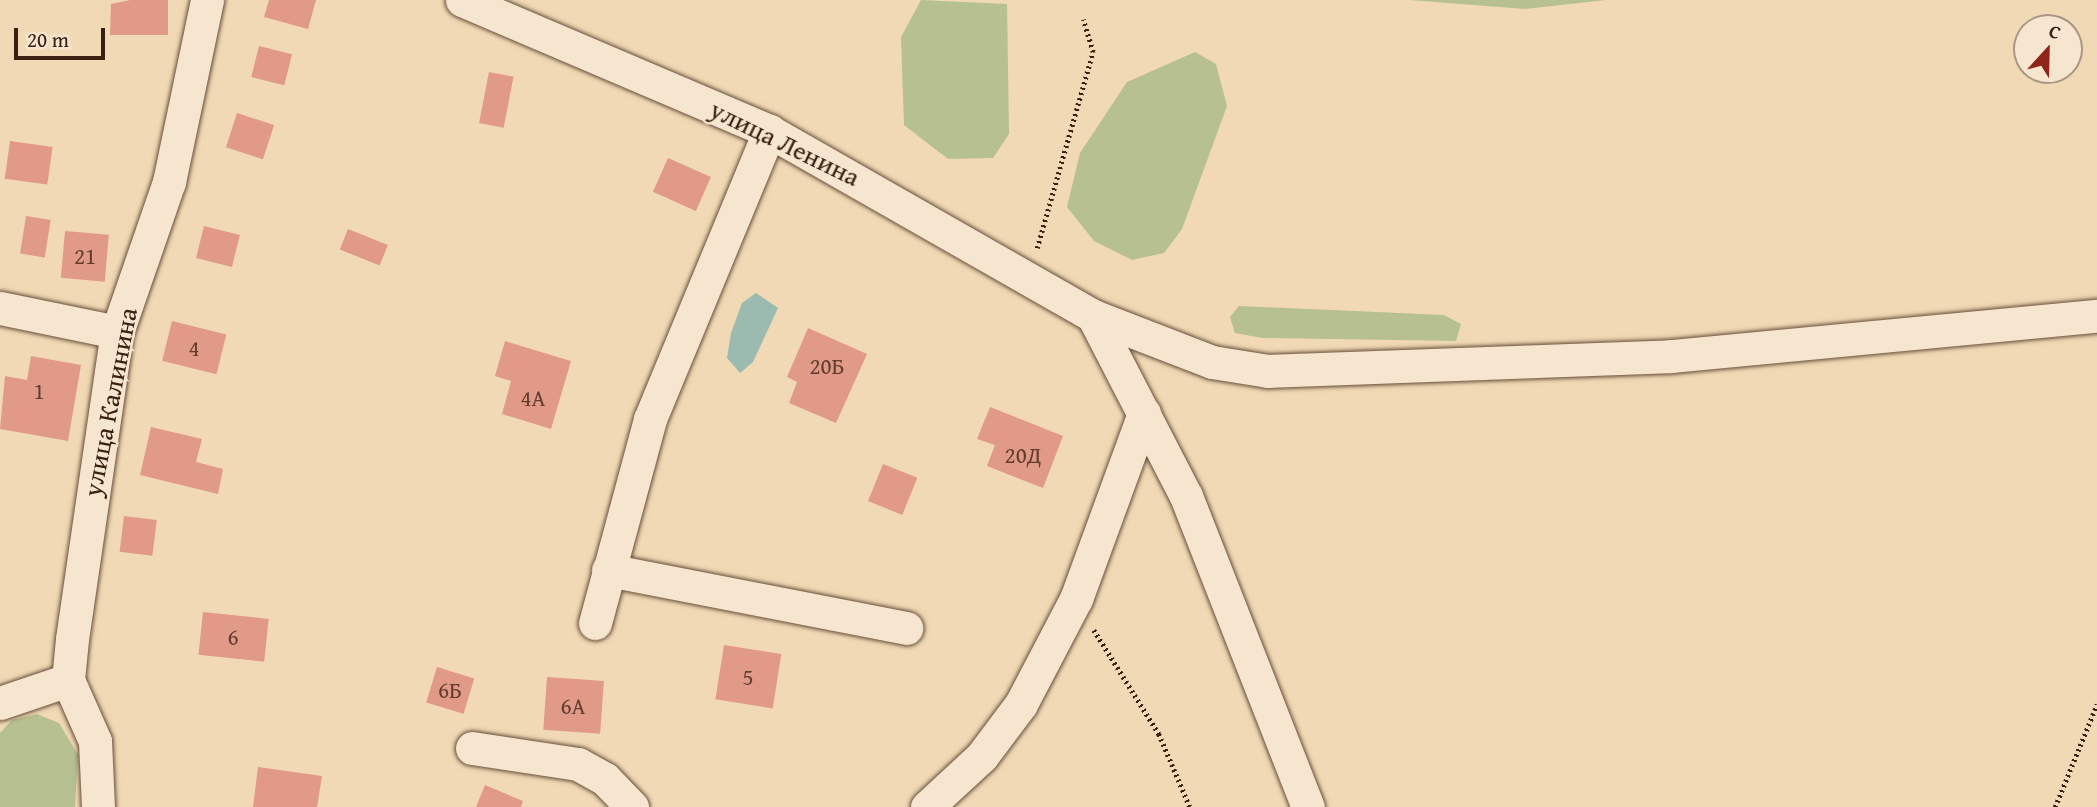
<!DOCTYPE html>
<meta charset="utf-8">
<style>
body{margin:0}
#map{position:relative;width:2097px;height:807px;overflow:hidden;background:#f1d9b5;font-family:"Gentium Book Plus",serif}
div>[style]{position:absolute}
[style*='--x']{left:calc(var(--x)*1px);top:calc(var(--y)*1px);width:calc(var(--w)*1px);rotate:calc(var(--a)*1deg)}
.green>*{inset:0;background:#b6c091}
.water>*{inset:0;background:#9bbab0}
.building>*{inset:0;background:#e19988;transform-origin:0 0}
.path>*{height:4.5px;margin-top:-2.25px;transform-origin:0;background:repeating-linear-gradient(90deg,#392011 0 2px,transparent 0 5.5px)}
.roads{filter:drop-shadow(0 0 2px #674e3a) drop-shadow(0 0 2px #674e3a)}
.minor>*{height:33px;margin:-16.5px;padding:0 16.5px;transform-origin:16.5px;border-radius:16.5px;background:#f6e6cf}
span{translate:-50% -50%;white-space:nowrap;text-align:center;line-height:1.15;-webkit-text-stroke:5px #f6e6cf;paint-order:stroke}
.number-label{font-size:23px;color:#633e2f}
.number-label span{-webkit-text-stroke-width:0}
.street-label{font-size:26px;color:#392011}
.north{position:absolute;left:2013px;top:14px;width:70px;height:70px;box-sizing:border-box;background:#f6e6cf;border:2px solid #aa9783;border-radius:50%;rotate:22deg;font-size:19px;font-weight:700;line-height:28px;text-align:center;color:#392011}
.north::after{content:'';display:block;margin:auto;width:24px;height:32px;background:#8f2418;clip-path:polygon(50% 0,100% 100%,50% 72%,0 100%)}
.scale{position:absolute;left:14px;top:28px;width:91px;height:32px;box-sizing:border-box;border:4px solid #392011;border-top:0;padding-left:9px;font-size:21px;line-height:24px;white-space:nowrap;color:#392011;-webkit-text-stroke:5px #f6e6cf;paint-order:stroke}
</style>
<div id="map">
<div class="green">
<i style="clip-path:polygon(921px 0,1007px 4px,1009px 134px,993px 158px,948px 159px,904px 125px,901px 37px)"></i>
<i style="clip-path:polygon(1410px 0,1606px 0,1525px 9px)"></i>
<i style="clip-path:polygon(1195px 52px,1216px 64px,1227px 106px,1182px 229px,1164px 253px,1132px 260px,1094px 241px,1067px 207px,1080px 153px,1127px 82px)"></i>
<i style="clip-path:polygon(1239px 306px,1444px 315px,1461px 324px,1456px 341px,1262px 338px,1235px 333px,1230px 317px)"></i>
<i style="clip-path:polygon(37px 714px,59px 723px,78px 755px,75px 807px,0 807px,0 733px,12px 720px)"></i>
</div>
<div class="water">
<i style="clip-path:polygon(756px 293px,778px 308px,753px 362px,740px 373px,727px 358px,731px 333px,742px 303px)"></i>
</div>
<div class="building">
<i style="clip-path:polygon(130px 0,168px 0,168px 35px,110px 35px,111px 4px)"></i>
<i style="clip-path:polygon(269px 0,316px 0,308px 29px,264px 17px)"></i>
<i style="left:259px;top:46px;width:34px;height:32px;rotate:14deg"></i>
<i style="left:489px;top:72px;width:25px;height:52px;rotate:11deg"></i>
<i style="left:237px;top:113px;width:39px;height:36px;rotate:18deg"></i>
<i style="left:10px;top:141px;width:43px;height:38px;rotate:8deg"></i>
<i style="left:668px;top:158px;width:47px;height:37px;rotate:24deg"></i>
<i style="left:26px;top:216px;width:25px;height:38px;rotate:9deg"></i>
<i style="left:204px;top:226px;width:37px;height:33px;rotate:14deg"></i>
<i style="left:348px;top:229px;width:43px;height:22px;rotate:22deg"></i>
<i style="left:65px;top:231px;width:44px;height:47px;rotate:5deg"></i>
<i style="left:172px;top:321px;width:56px;height:41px;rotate:14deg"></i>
<i style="clip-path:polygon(808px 328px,867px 354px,836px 423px,789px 403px,797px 382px,787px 377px)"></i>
<i style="clip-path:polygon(505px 341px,571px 361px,551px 429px,502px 414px,511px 381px,495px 376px)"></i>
<i style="clip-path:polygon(31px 356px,81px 365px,68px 441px,0 429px,5px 376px,27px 380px)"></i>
<i style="clip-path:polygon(990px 407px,1063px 436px,1043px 488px,987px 466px,995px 445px,977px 439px)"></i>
<i style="clip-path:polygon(151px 427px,202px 439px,196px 462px,223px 469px,218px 494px,140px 475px)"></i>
<i style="left:883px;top:464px;width:37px;height:40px;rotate:22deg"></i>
<i style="left:124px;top:516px;width:33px;height:36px;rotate:7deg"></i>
<i style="left:203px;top:612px;width:66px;height:43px;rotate:6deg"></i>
<i style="left:724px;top:645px;width:58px;height:55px;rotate:9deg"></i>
<i style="left:437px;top:667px;width:39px;height:37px;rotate:17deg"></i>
<i style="left:547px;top:677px;width:57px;height:53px;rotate:4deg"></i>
<i style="clip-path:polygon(258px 767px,322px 776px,317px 807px,253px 807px)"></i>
<i style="clip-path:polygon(485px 785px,523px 801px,521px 807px,476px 807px)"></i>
</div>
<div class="path">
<i style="--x:1037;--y:248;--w:204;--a:-74.1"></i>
<i style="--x:1093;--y:52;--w:34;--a:-107"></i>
<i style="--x:1094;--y:630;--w:123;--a:58"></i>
<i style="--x:1159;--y:734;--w:79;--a:67"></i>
<i style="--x:2055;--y:807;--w:111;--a:-67.8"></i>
</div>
<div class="roads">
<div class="minor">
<i style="--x:462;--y:0;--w:334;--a:23.1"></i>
<i style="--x:769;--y:131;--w:373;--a:29.7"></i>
<i style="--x:1093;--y:316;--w:128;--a:21.1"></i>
<i style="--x:1212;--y:362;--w:57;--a:9.1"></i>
<i style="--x:1268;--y:371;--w:403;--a:-2.1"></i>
<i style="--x:1671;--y:356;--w:428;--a:-5.4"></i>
<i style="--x:0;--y:308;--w:119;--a:11.6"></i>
<i style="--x:1093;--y:316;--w:203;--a:62.7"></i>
<i style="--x:1186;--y:496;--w:334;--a:68.6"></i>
<i style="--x:608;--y:570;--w:304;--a:11"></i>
<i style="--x:595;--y:623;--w:211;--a:-74.9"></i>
<i style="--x:650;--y:419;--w:312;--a:-67.5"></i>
<i style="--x:0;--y:703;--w:72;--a:-18.7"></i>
<i style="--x:472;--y:748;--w:107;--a:8.6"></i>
<i style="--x:578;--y:764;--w:31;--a:29"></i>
<i style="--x:605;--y:779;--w:39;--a:46"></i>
<i style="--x:98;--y:807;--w:66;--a:-92.6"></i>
<i style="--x:95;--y:741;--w:67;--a:-113.9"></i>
<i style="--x:68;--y:680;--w:41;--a:-84.4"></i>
<i style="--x:72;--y:639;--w:310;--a:-81.7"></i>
<i style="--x:117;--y:332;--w:159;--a:-70.9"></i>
<i style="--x:169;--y:182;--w:186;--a:-78.2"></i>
<i style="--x:927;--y:807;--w:75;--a:-42.8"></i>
<i style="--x:982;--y:756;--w:65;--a:-53.1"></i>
<i style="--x:1021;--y:704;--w:119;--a:-62.4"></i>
<i style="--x:1076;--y:599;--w:198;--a:-69.9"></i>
</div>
</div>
<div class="number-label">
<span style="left:85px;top:256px">21</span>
<span style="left:194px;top:348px">4</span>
<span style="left:827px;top:366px">20Б</span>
<span style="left:39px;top:391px">1</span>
<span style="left:533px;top:398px">4А</span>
<span style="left:1023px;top:455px">20Д</span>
<span style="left:233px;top:637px">6</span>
<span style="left:748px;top:677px">5</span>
<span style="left:450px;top:690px">6Б</span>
<span style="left:573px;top:706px">6А</span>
</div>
<div class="street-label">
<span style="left:785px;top:143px;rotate:26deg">улица Ленина</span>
<span style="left:110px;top:402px;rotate:-79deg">улица Калинина</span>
</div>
<div class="north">С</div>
<div class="scale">20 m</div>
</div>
